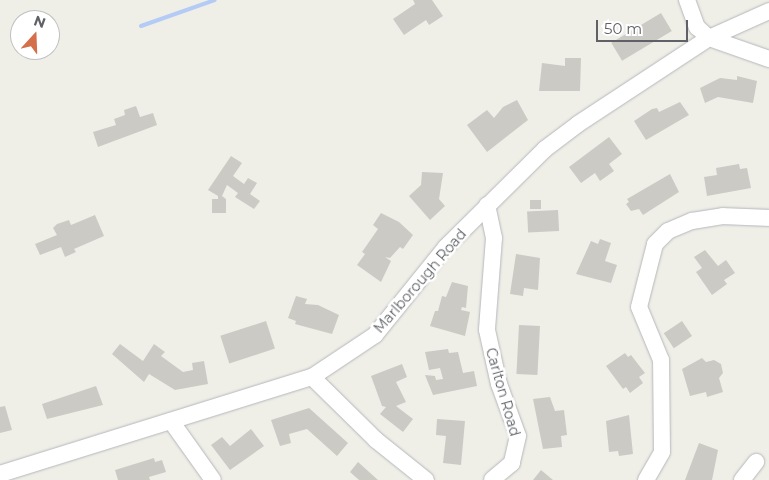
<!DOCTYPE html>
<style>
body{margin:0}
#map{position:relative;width:769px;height:480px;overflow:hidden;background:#efefe8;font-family:Montserrat,sans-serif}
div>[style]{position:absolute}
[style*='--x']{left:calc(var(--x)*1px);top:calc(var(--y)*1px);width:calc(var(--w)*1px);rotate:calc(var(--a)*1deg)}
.stream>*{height:4px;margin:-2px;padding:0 2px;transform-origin:2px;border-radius:2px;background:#b3cbf5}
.building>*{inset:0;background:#cbcac5;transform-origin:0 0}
.roads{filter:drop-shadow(0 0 1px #b5b6bb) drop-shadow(0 0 1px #b5b6bb)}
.minor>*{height:16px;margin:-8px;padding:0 8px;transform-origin:8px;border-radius:8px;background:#fff}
span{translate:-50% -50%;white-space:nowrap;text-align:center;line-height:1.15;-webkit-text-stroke:5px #fff;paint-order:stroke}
.street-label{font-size:14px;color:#5f6166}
.north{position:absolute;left:10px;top:10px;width:50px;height:50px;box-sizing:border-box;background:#fff;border:1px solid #bfc0c2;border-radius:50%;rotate:20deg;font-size:14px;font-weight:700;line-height:20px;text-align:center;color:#5f6166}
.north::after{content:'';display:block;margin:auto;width:18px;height:22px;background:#d46f49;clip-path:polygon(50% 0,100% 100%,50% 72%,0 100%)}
.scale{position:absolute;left:596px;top:20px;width:92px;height:22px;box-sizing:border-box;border:2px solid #5f6166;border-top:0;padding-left:6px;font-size:15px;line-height:18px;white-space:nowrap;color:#5f6166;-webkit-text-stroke:4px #fff;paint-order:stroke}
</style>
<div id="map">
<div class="stream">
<i style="--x:141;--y:26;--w:78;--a:-19.4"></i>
</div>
<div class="building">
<i style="clip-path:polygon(413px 0,432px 0,443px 16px,429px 25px,426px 20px,404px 35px,393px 19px,415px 4px)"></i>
<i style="left:661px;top:13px;width:21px;height:58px;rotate:59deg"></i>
<i style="clip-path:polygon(565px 58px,581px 58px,580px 91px,539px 91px,542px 63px,565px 66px)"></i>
<i style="clip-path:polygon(737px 76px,757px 81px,753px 103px,718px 97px,705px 103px,700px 88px,720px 78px,737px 80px)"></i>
<i style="clip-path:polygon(517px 100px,528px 120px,487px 152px,467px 125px,487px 110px,494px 118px,503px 107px)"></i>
<i style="clip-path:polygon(680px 102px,689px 115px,646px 140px,634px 121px,652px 109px,657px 108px,659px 112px)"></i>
<i style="clip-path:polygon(136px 106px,140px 117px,153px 113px,157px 125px,98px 147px,93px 132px,116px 125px,114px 119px,125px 115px,124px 110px)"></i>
<i style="clip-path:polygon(609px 137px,622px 154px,609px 164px,614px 171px,600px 181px,595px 173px,581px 183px,569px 167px)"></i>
<i style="clip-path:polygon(231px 156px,242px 163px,233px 176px,244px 184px,248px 178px,257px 183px,250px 194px,260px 201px,254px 209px,235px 197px,238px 193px,227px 185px,222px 196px,226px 199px,226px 213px,212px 213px,212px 199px,218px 199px,218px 196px,208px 190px)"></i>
<i style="clip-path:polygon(739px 164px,740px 169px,747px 168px,751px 188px,707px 196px,704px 177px,717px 175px,716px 168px)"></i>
<i style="clip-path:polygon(422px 172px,443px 173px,439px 199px,445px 206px,430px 220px,409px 196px,421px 185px)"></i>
<i style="clip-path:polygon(670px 174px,679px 192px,643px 215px,639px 209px,631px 211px,626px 204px,629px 202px,627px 199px)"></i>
<i style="left:541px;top:200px;width:9px;height:11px;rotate:90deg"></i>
<i style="left:558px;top:210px;width:21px;height:31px;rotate:87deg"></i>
<i style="clip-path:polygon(381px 213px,399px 222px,413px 235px,403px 249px,400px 247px,390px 258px,385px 257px,391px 261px,381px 282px,357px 265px,365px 254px,362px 252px,378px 229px,373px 225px)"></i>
<i style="clip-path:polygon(95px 215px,104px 236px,74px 249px,76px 252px,65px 257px,61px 247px,40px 255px,35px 244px,57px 235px,53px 228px,57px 224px,69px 220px,71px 225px)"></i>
<i style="clip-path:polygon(600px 239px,611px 243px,605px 261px,617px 265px,611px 283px,576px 274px,591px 241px,598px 244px)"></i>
<i style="clip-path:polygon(705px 250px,718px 266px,726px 260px,735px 273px,724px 280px,727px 284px,712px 295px,696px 272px,702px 268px,694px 257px)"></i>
<i style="clip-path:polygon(516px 254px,540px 258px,538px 290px,524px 288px,523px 296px,510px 294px)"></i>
<i style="clip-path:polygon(452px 282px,468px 286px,466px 308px,462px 307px,461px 310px,470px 312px,465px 336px,430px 326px,435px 311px,438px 311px,442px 296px,446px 297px)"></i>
<i style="clip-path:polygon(296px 296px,307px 299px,305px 304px,318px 305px,339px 315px,332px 334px,295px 324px,296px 321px,288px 318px)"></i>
<i style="left:266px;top:321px;width:29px;height:48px;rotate:72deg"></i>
<i style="left:682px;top:321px;width:18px;height:22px;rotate:56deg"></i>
<i style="left:519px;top:325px;width:21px;height:49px;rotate:3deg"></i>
<i style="clip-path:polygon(120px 344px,143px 361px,154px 344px,165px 352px,161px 356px,183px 372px,193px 370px,192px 363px,204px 361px,208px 384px,175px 390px,149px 374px,144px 382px,112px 354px)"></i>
<i style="clip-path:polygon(448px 349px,449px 353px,458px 352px,463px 373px,474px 371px,477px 386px,433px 395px,425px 375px,435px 376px,436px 380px,443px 379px,440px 368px,429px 370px,425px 352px)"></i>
<i style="clip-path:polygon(625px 353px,628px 357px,631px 355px,645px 373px,639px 377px,643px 383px,630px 393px,626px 387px,623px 389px,606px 366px)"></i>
<i style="clip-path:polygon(702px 358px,706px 362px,714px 360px,721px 364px,723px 373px,719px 378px,723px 392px,707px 397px,706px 392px,690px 396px,682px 369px)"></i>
<i style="clip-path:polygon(402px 364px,407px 377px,396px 382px,406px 402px,396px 406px,413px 419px,403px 432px,380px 414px,386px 407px,382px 406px,371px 376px)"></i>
<i style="clip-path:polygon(96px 386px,103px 405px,47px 419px,42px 404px)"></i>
<i style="clip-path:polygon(550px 397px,555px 411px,564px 410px,567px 435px,561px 436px,562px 447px,543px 449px,533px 399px)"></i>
<i style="clip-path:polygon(5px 406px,12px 430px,0 433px,0 407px)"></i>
<i style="clip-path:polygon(309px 408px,348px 443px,337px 456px,307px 429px,289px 434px,291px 443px,280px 446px,271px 420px)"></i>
<i style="clip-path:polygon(629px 415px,633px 454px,619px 456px,618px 451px,609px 452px,606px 421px)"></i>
<i style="clip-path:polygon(437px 419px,465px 421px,461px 465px,443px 463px,446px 436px,436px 435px)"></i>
<i style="clip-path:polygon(251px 429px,264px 446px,230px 470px,211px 445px,222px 437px,230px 446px)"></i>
<i style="clip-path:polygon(699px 443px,718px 450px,712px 480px,685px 480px)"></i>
<i style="clip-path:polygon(154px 458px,155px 462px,162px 460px,166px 472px,149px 477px,150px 480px,118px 480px,115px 470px)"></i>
<i style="clip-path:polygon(358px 462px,378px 480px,359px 480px,350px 472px)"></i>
<i style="clip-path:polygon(541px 470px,553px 480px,533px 480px)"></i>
</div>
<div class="roads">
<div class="minor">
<i style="--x:687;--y:0;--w:29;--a:70"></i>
<i style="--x:697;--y:27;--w:16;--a:43"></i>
<i style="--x:709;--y:38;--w:66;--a:-24.2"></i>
<i style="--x:487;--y:205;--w:34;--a:78"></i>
<i style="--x:494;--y:238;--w:92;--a:94.4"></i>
<i style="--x:487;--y:330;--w:55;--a:77.5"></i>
<i style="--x:499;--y:384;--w:55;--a:69.9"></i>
<i style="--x:518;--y:436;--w:28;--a:103"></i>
<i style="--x:512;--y:463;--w:26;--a:140"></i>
<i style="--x:312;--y:377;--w:90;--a:44.5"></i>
<i style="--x:376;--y:440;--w:64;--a:38.7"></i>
<i style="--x:171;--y:421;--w:72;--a:54.6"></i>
<i style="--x:0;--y:474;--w:327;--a:-17.3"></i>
<i style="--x:312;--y:377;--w:76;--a:-33.7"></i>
<i style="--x:375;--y:335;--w:113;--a:-51.1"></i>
<i style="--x:446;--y:247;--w:139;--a:-44.7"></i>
<i style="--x:545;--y:149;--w:41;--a:-37.1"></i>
<i style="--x:578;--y:124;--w:157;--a:-33.3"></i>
<i style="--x:709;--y:38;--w:64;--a:19.3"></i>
<i style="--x:646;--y:480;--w:32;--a:-60"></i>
<i style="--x:662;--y:452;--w:92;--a:-90.6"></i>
<i style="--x:661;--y:360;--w:57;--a:-112.5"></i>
<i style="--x:639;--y:307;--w:65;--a:-75.7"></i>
<i style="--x:655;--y:244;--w:18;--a:-45"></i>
<i style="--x:668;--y:231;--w:26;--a:-23"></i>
<i style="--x:692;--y:221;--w:31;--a:-9"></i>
<i style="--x:723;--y:216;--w:46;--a:2.5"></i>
<i style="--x:742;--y:480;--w:23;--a:-52"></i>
</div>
</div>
<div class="street-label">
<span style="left:420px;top:281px;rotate:-49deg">Marlborough Road</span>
<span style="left:503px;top:392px;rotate:74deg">Carlton Road</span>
</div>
<div class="north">N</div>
<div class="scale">50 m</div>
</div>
